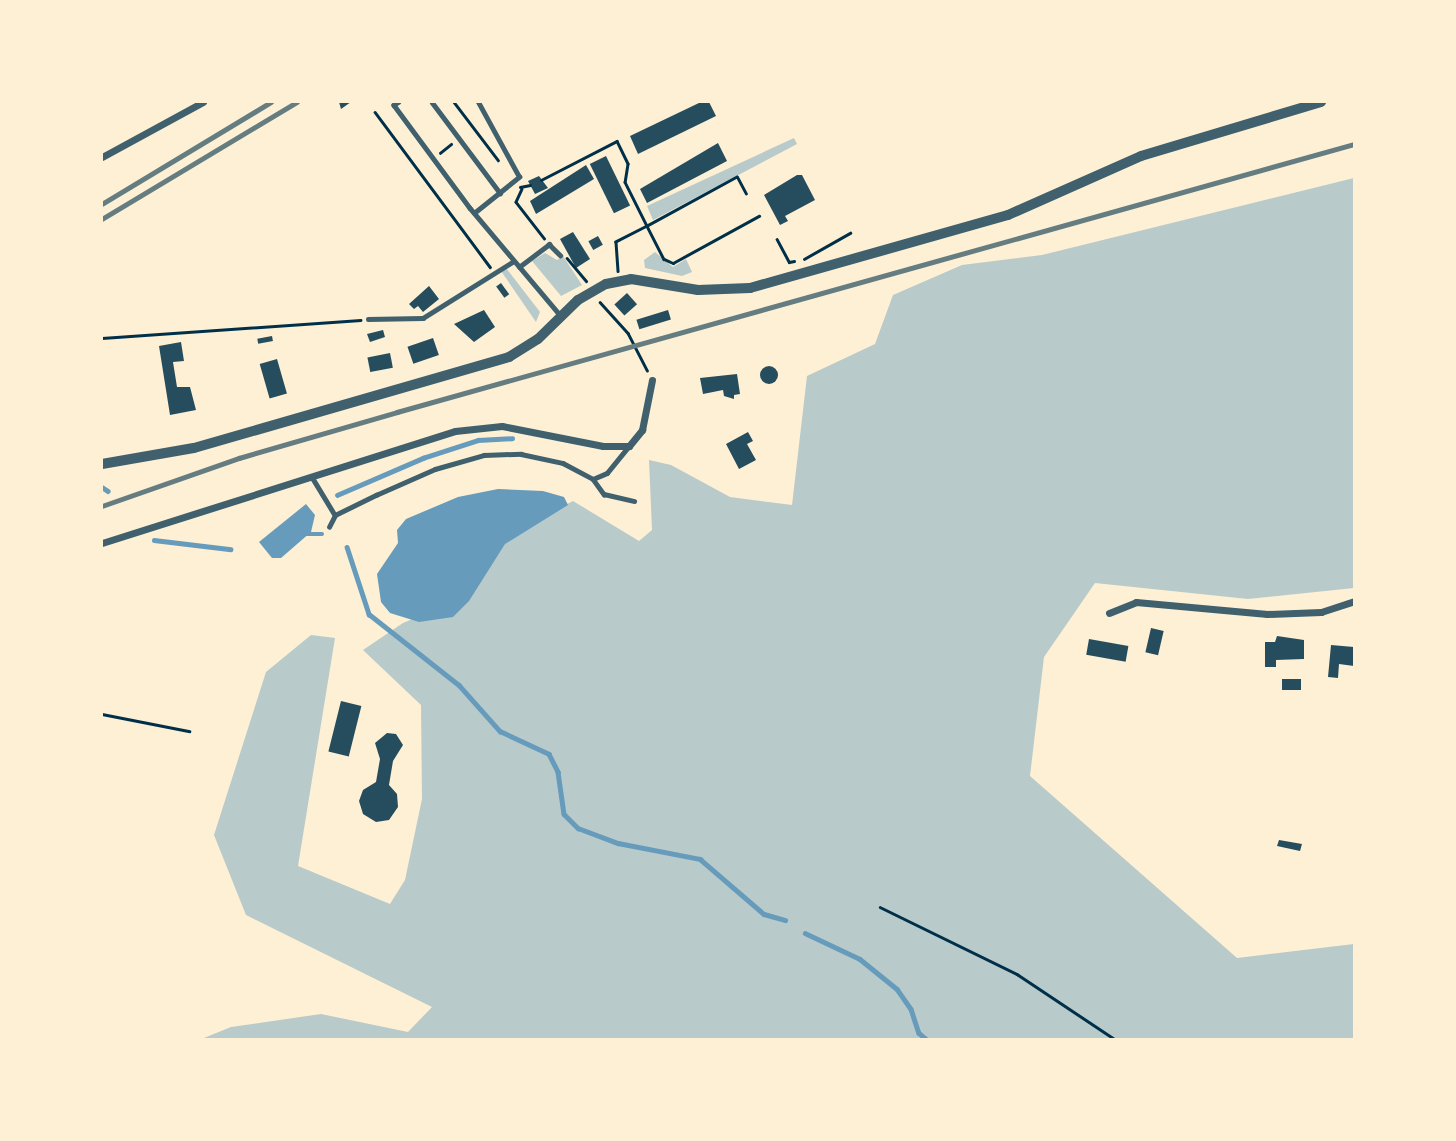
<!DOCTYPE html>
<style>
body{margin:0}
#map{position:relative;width:1456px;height:1141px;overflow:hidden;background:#fdf0d5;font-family:Mulish,sans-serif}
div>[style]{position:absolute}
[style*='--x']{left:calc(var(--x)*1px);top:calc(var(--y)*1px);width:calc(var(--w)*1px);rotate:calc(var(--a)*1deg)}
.green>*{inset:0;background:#b9caca}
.water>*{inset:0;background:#669bbc}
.stream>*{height:4.5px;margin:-2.25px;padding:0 2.25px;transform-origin:2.25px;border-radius:2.25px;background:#669bbc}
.building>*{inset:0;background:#264d5e;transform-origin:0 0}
.round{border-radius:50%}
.path>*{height:2.5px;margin:-1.25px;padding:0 1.25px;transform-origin:1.25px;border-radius:1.25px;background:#003049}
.service>*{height:4.5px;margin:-2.25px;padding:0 2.25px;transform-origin:2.25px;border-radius:2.25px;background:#3f606c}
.minor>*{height:7px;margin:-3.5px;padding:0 3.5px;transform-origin:3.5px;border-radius:3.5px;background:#3f606c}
.tertiary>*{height:10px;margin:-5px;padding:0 5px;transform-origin:5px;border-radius:5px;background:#3f606c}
.rail>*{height:4.5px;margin:-2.25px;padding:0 2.25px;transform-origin:2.25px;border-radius:2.25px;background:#657d81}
span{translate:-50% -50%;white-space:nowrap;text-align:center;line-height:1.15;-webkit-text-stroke:6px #fdf0d5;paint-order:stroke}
.frame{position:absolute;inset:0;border:103px solid #fdf0d5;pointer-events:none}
</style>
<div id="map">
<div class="green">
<i style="clip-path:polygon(794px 138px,797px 144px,653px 220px,647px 206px)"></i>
<i style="clip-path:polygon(1354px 178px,1354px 588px,1248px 599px,1095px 583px,1044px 657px,1030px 776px,1237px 958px,1354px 944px,1354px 1039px,199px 1040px,231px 1027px,321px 1014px,408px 1032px,432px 1007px,246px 915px,214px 835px,266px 672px,311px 635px,335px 638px,298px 866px,390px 904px,405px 880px,422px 799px,421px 705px,363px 650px,403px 623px,460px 599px,500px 538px,573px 501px,639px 541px,652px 530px,649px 460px,671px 465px,730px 497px,792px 505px,807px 376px,875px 344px,893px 295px,962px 265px,1042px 255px)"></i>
<i style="clip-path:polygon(655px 252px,673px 267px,686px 259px,692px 272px,682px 276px,645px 268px,644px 260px)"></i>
<i style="clip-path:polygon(545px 253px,557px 260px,563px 256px,582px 285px,561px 296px,532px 261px)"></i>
<i style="clip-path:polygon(506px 268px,540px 312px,536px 322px,501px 271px)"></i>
</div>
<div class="water">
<i style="clip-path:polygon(498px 489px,543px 491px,564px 497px,568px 505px,505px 544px,469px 601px,453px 617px,419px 622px,390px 613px,381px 602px,377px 574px,398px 543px,397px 530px,406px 519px,458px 497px)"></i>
<i style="clip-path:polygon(306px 504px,315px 515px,311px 532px,281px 558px,272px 558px,259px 542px)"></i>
</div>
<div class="stream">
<i style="--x:102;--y:487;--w:7;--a:34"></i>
<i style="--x:337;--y:495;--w:94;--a:-23.3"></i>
<i style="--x:423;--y:458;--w:58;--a:-18.1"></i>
<i style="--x:478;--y:440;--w:34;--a:-3"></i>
<i style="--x:306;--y:534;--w:16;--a:0"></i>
<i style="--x:154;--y:540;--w:77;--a:6.8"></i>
<i style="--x:347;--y:547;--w:71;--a:71.8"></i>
<i style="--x:369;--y:614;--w:115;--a:38.3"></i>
<i style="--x:459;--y:685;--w:62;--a:48.3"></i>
<i style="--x:500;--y:731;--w:54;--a:25.1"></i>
<i style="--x:549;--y:754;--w:20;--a:63"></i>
<i style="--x:558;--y:772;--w:42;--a:81.9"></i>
<i style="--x:564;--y:814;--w:20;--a:45"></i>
<i style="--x:578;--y:828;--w:43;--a:20.6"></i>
<i style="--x:618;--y:843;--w:84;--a:11"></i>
<i style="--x:700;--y:859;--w:84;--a:40.7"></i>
<i style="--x:764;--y:914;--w:22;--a:16"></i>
<i style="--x:805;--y:933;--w:61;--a:25.3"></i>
<i style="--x:860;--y:959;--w:48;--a:39"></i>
<i style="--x:897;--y:989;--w:24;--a:55"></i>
<i style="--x:911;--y:1009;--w:25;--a:72"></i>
<i style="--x:919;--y:1033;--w:11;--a:41"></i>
</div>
<div class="building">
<i style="clip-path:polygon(339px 102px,351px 102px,341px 109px)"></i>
<i style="clip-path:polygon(701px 102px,709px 102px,716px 116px,638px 154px,630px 136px)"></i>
<i style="clip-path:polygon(718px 143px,727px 161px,647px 203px,640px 189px)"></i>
<i style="left:606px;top:156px;width:55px;height:18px;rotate:64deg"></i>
<i style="clip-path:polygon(586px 165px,594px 179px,536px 214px,530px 201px)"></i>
<i style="clip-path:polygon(797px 175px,802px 175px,815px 200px,785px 216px,788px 221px,780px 225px,764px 195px)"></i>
<i style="clip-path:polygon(539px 176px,548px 188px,535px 194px,528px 181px)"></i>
<i style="clip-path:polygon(573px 232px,590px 259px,576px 268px,560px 239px)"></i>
<i style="left:598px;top:236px;width:10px;height:11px;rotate:61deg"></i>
<i style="left:501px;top:283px;width:14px;height:6px;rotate:54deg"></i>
<i style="clip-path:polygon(429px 286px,439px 299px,423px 312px,418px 306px,414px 309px,409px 304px)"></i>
<i style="left:627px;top:293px;width:15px;height:17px;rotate:48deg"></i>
<i style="clip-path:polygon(484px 310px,495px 327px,474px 342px,454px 324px)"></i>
<i style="left:668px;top:310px;width:10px;height:33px;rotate:73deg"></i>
<i style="clip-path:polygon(383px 330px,385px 337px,370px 342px,367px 334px)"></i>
<i style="left:272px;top:336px;width:5px;height:15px;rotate:79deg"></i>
<i style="left:433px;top:338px;width:18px;height:27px;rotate:71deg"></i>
<i style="clip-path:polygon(181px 342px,184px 361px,173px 362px,177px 387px,190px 387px,196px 410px,170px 415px,159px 346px)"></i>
<i style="left:390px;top:353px;width:15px;height:23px;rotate:79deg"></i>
<i style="left:277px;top:359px;width:36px;height:18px;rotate:74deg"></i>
<i class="round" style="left:760px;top:366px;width:18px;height:18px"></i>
<i style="clip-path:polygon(737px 374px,740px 394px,734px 395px,734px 399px,724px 396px,723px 390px,703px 394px,700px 378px)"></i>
<i style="clip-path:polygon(748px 432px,753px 441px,747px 444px,756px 460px,739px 469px,726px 444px)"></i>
<i style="left:1151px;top:628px;width:13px;height:25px;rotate:13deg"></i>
<i style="clip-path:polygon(1277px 636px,1304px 640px,1304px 659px,1276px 660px,1276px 667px,1265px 667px,1265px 642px,1275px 642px)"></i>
<i style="left:1089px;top:639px;width:40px;height:16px;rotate:10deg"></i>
<i style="clip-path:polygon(1331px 645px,1354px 647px,1354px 666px,1339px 664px,1338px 678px,1328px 677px)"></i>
<i style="left:1282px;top:679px;width:19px;height:11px"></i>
<i style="left:341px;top:701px;width:21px;height:52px;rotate:14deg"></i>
<i style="clip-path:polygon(387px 733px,396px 734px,403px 745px,393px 761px,389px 785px,397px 794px,398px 807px,389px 820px,376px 822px,363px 814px,359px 801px,363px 790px,376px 782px,380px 759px,375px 743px)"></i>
<i style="clip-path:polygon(1279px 840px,1302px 844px,1300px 851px,1277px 846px)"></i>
</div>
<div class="path">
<i style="--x:454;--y:102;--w:73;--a:52.8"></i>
<i style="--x:375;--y:112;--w:193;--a:53.4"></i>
<i style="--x:440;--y:153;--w:14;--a:-39"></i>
<i style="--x:541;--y:180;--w:85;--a:-27.2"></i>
<i style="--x:617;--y:141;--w:25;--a:64"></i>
<i style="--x:628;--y:164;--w:18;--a:99"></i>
<i style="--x:625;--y:182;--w:49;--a:63.4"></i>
<i style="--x:647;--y:226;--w:35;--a:153"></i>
<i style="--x:616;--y:242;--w:29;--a:86"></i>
<i style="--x:520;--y:187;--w:10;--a:-11"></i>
<i style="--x:522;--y:189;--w:14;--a:115"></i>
<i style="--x:516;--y:202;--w:46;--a:52.1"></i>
<i style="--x:746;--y:194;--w:19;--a:-118"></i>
<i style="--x:737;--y:177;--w:102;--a:151.4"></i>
<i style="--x:647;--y:226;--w:37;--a:63"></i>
<i style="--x:664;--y:259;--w:10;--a:24"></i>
<i style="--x:673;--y:263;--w:98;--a:-28.7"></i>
<i style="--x:777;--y:239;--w:26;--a:62"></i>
<i style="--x:789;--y:262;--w:5;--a:-11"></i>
<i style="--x:567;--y:258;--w:30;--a:50"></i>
<i style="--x:804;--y:259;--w:53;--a:-29.5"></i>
<i style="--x:600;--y:302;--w:42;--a:47.9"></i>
<i style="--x:628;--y:333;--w:42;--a:62.8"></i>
<i style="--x:102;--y:338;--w:259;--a:-4"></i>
<i style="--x:102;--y:714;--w:89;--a:11.1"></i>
<i style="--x:880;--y:907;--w:153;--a:26.1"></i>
<i style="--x:1017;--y:974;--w:119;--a:33.7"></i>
</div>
<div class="service">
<i style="--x:399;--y:102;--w:6;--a:149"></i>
<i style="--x:394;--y:105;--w:128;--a:53.6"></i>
<i style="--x:470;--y:208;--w:141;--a:49.9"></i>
<i style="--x:432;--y:102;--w:114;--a:53.2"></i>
<i style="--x:474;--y:213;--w:58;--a:-38.7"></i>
<i style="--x:519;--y:177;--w:85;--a:-118.7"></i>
<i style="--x:519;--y:267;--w:38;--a:-37"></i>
<i style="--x:549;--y:244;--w:16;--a:45"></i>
<i style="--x:368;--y:319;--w:55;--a:-1"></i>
<i style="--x:423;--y:318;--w:107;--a:-32.1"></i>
<i style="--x:312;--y:477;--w:44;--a:58.8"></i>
<i style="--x:593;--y:479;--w:15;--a:-23"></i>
<i style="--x:607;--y:473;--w:35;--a:-51"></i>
<i style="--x:329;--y:527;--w:13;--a:-63"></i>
<i style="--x:335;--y:515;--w:46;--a:-26"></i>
<i style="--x:376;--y:495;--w:64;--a:-23.8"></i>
<i style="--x:435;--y:469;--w:51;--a:-15.9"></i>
<i style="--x:484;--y:455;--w:37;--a:-2"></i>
<i style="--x:521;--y:454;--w:43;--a:12.1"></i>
<i style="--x:563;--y:463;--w:34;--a:28"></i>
<i style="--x:593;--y:479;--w:19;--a:54"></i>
<i style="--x:604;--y:494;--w:31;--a:13"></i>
</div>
<div class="minor">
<i style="--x:102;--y:157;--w:115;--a:-28.6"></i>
<i style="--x:102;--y:543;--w:370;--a:-17.6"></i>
<i style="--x:455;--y:431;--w:47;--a:-6.1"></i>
<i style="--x:502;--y:426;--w:103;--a:11.2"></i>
<i style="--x:603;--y:446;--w:26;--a:0"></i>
<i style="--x:629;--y:446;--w:21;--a:-51"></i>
<i style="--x:642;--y:430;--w:51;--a:-78.7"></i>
<i style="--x:1109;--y:613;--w:29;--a:-22"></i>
<i style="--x:1136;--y:602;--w:132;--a:5.2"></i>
<i style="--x:1267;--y:614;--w:54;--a:-2.1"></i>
<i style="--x:1321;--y:612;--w:35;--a:-18"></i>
</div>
<div class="tertiary">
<i style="--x:102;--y:464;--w:93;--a:-9.9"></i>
<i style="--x:194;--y:448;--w:328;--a:-16.1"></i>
<i style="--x:509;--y:357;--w:34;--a:-32"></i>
<i style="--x:538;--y:339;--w:56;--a:-44.3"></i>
<i style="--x:578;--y:300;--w:32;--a:-30"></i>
<i style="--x:606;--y:284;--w:25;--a:-11"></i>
<i style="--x:631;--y:279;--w:68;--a:9.3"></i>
<i style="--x:698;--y:290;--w:52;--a:-2.2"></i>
<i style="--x:750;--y:288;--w:268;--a:-15.8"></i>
<i style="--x:1008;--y:215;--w:145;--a:-23.9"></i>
<i style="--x:1141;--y:156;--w:188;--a:-16.7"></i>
</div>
<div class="rail">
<i style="--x:102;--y:204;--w:197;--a:-31.1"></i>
<i style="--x:102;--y:219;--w:227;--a:-31"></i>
<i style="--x:102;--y:506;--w:145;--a:-19.3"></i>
<i style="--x:239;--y:458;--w:165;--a:-16.2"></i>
<i style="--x:397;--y:412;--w:994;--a:-15.64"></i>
</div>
<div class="frame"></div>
</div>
